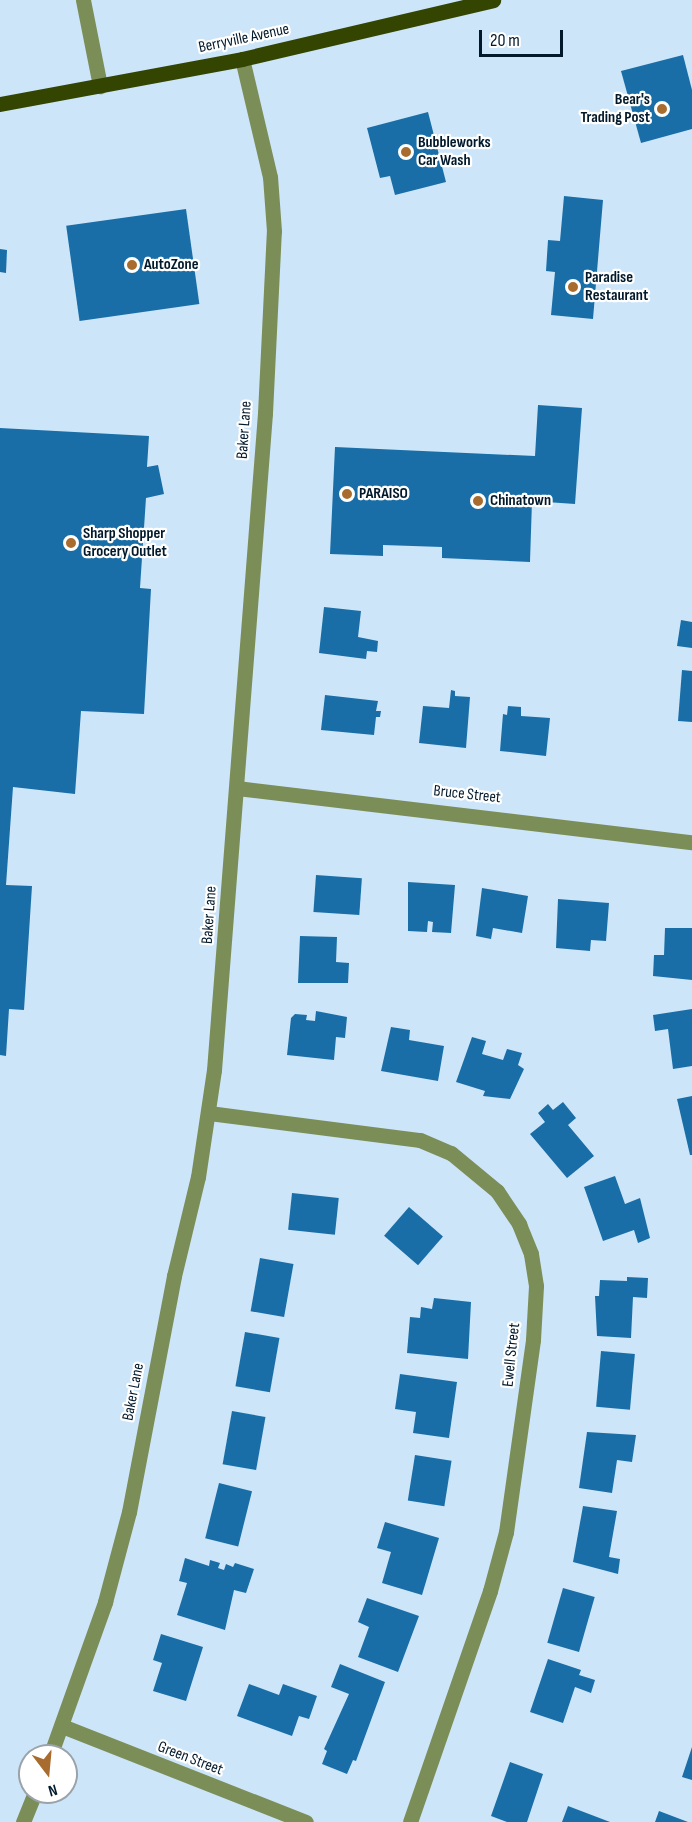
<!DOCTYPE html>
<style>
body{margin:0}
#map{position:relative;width:692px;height:1822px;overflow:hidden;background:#cde5f9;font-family:"Sofia Sans Condensed",sans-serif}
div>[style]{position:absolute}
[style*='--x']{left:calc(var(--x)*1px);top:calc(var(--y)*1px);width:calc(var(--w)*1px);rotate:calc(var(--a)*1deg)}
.building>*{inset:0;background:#196ea7;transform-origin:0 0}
.minor>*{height:15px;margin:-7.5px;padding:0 7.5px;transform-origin:7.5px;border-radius:7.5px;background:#7b8e58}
.major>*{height:15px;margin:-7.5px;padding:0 7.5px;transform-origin:7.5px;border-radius:7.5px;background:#334500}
.dots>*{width:16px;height:16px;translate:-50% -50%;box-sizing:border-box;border:3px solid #fff;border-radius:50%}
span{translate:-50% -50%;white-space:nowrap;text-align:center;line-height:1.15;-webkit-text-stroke:4.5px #fff;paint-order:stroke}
.street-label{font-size:16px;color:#02192b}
.poi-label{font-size:16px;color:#02192b;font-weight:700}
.right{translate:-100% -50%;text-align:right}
.left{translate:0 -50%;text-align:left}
.north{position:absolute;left:18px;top:1744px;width:60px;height:60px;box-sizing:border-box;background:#fff;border:2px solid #9aa3aa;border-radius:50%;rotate:164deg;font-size:16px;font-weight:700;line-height:24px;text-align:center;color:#02192b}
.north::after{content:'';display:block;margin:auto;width:21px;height:27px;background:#a86d2e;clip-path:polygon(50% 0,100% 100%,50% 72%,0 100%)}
.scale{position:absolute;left:479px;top:30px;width:84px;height:27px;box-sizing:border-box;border:3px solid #02192b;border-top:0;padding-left:8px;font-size:18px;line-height:21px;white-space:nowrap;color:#02192b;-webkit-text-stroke:4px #fff;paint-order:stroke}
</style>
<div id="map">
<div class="building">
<i style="clip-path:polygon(683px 55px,692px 90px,692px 129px,641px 143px,621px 71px)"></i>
<i style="clip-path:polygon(428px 112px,446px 182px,395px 195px,390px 176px,380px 178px,367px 128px)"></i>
<i style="clip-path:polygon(564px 196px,603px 200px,593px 319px,551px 315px,555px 272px,546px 271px,548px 240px,560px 241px)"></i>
<i style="left:186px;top:209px;width:96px;height:121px;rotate:82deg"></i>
<i style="clip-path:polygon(0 249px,7px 250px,6px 273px,0 272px)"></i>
<i style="clip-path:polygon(538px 405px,582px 408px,575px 504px,532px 501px,530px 562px,442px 558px,442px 547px,383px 545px,383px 556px,330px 554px,335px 447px,535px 456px)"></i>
<i style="clip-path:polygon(0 428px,149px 436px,147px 467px,158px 465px,164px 494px,146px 498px,140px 588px,151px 589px,144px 714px,81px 711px,75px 794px,13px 787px,6px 885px,32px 886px,24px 1010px,9px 1009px,6px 1056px,0 1055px)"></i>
<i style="clip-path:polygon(324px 607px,361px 611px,358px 637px,378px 641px,377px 652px,367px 651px,366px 659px,319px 653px)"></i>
<i style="clip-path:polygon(681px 620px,692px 622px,692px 648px,677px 646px)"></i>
<i style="clip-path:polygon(682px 670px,692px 671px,692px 722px,678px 721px)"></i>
<i style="clip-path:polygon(451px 690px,455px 691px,455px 696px,470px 697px,466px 748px,419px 743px,423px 706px,449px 708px)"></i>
<i style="clip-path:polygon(325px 695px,378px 701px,376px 711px,381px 711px,380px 717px,376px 717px,374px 735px,321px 730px)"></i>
<i style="clip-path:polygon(508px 706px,521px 707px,521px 716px,550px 718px,546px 756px,500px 751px,503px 714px,507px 715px)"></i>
<i style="left:316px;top:875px;width:46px;height:37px;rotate:4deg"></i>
<i style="clip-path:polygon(408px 882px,455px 885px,451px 933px,432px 932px,433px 922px,428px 921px,427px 932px,408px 931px)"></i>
<i style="clip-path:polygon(482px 888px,528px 896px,522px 933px,493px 928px,491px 939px,476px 936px)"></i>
<i style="clip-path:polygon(558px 899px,609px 903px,606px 941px,591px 940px,590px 951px,556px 948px)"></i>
<i style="clip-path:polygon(665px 928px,692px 928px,692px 980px,653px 976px,654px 955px,664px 955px)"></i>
<i style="clip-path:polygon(300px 936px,337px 937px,336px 962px,349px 963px,348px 983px,298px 983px)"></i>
<i style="clip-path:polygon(692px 1009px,692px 1066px,673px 1069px,668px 1029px,655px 1031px,653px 1015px)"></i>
<i style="clip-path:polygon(316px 1011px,347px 1017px,345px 1038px,336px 1037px,334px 1060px,287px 1055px,291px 1018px,295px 1014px,307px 1015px,306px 1020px,315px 1021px)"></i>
<i style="clip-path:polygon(391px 1027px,410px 1030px,409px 1040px,444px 1046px,438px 1081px,381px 1071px)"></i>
<i style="clip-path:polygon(472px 1037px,486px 1041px,482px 1054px,503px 1060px,507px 1049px,522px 1053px,518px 1065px,524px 1069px,510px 1099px,483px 1096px,485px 1091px,456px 1082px)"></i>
<i style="clip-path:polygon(692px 1096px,692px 1155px,690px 1155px,677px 1099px)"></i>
<i style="clip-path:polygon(563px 1102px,576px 1118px,568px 1125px,594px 1156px,567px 1178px,530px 1134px,545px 1122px,538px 1113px,548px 1104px,553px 1110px)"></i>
<i style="clip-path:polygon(615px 1176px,625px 1204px,640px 1198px,650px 1238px,638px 1243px,634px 1230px,603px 1241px,584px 1187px)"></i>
<i style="left:292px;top:1193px;width:47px;height:37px;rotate:6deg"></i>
<i style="left:409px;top:1207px;width:45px;height:38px;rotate:41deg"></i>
<i style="left:260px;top:1258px;width:34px;height:54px;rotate:10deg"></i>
<i style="clip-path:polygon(627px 1277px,648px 1278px,647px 1298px,633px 1297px,631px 1338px,597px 1336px,595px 1296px,599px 1296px,600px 1280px,627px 1281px)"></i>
<i style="clip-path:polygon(434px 1298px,471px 1302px,468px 1359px,407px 1353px,410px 1317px,420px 1318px,421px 1307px,432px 1309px)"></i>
<i style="left:245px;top:1332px;width:35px;height:55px;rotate:10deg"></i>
<i style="left:601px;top:1351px;width:34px;height:56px;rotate:5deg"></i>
<i style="clip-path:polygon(400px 1374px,457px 1382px,449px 1438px,413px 1433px,416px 1412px,395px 1409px)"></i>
<i style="left:232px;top:1411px;width:34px;height:54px;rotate:10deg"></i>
<i style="clip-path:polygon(587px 1432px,636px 1435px,632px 1462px,617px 1460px,612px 1493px,579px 1488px)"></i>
<i style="left:415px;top:1455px;width:37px;height:46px;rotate:9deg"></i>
<i style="left:219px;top:1483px;width:34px;height:57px;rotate:14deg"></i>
<i style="clip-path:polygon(583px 1506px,617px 1511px,609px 1557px,620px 1559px,618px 1574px,573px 1562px)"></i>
<i style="clip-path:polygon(385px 1522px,439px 1538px,422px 1595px,382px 1583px,391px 1552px,377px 1548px)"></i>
<i style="clip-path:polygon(185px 1558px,209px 1566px,210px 1560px,220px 1563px,218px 1568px,224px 1570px,226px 1564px,233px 1567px,235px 1563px,254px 1569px,246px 1593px,234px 1590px,225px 1630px,177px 1615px,187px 1583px,179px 1581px)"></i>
<i style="left:563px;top:1588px;width:33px;height:57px;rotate:16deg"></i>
<i style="clip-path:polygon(367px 1598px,419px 1616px,398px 1672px,358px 1657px,369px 1627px,358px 1622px)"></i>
<i style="clip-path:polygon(161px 1634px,203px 1647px,186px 1701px,153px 1691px,162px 1663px,153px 1660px)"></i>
<i style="clip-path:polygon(548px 1659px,581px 1670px,579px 1675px,595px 1680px,591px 1693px,575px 1687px,563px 1723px,530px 1712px)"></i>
<i style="clip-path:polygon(340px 1664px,385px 1682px,356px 1761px,353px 1760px,347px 1774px,322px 1764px,327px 1751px,324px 1749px,349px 1694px,331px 1687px)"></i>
<i style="clip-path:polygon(249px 1684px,279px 1695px,283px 1684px,317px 1696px,309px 1719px,299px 1716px,292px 1736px,237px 1716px)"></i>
<i style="clip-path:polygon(692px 1747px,692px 1780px,682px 1777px)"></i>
<i style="clip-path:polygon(510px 1762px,543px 1774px,527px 1822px,507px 1822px,491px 1816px)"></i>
<i style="clip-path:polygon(568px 1806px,610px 1822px,562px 1822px)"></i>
<i style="clip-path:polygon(659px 1811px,688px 1822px,655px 1822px)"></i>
</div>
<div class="minor">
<i style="--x:83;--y:0;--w:88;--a:78.8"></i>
<i style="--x:237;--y:788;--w:458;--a:6.8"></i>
<i style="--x:209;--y:1113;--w:213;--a:7.3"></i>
<i style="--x:420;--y:1140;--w:34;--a:23"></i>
<i style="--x:451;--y:1153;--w:60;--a:39.6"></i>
<i style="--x:497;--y:1191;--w:40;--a:56"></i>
<i style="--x:519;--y:1224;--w:32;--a:68"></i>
<i style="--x:531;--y:1254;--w:32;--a:81"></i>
<i style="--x:536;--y:1286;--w:54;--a:93.2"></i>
<i style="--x:533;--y:1340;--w:194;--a:98"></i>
<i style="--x:506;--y:1532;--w:61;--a:105.2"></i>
<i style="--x:490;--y:1591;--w:244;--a:109.1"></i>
<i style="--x:62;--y:1726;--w:262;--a:21.5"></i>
<i style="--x:50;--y:1756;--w:164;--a:-70.3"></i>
<i style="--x:105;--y:1602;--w:93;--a:-75.1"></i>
<i style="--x:129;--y:1512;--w:240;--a:-79.2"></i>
<i style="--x:174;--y:1276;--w:102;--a:-76.4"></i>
<i style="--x:198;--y:1177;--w:108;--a:-81.5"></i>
<i style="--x:214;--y:1070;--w:659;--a:-85.56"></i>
<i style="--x:265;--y:413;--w:182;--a:-87.2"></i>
<i style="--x:274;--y:231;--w:54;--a:-94.2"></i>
<i style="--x:270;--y:177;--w:121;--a:-103.3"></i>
<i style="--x:23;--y:1822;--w:32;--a:-68"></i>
</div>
<div class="major">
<i style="--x:0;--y:104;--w:246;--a:-10.5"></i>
<i style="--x:242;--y:59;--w:258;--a:-13.2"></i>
</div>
<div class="dots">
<i style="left:662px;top:109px;background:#a86d2e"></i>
<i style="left:406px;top:152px;background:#a86d2e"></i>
<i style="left:132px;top:265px;background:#a86d2e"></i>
<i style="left:573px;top:287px;background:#a86d2e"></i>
<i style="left:347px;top:494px;background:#a86d2e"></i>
<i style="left:478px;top:501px;background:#a86d2e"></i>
<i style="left:71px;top:543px;background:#a86d2e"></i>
</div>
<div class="street-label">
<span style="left:244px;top:39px;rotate:-12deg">Berryville Avenue</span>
<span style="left:245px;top:430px;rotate:-86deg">Baker Lane</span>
<span style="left:467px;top:795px;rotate:6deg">Bruce Street</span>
<span style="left:210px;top:915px;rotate:-86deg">Baker Lane</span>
<span style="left:512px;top:1355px;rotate:-84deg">Ewell Street</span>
<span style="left:134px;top:1392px;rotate:-79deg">Baker Lane</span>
<span style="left:190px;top:1759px;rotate:21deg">Green Street</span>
</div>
<div class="poi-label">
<span class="right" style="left:650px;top:109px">Bear's<br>Trading Post</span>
<span class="left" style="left:418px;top:152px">Bubbleworks<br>Car Wash</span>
<span class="left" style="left:144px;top:265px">AutoZone</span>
<span class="left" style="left:585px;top:287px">Paradise<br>Restaurant</span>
<span class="left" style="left:359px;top:494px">PARAISO</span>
<span class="left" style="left:490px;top:501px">Chinatown</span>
<span class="left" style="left:83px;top:543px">Sharp Shopper<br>Grocery Outlet</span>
</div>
<div class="north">N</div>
<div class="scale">20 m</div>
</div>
